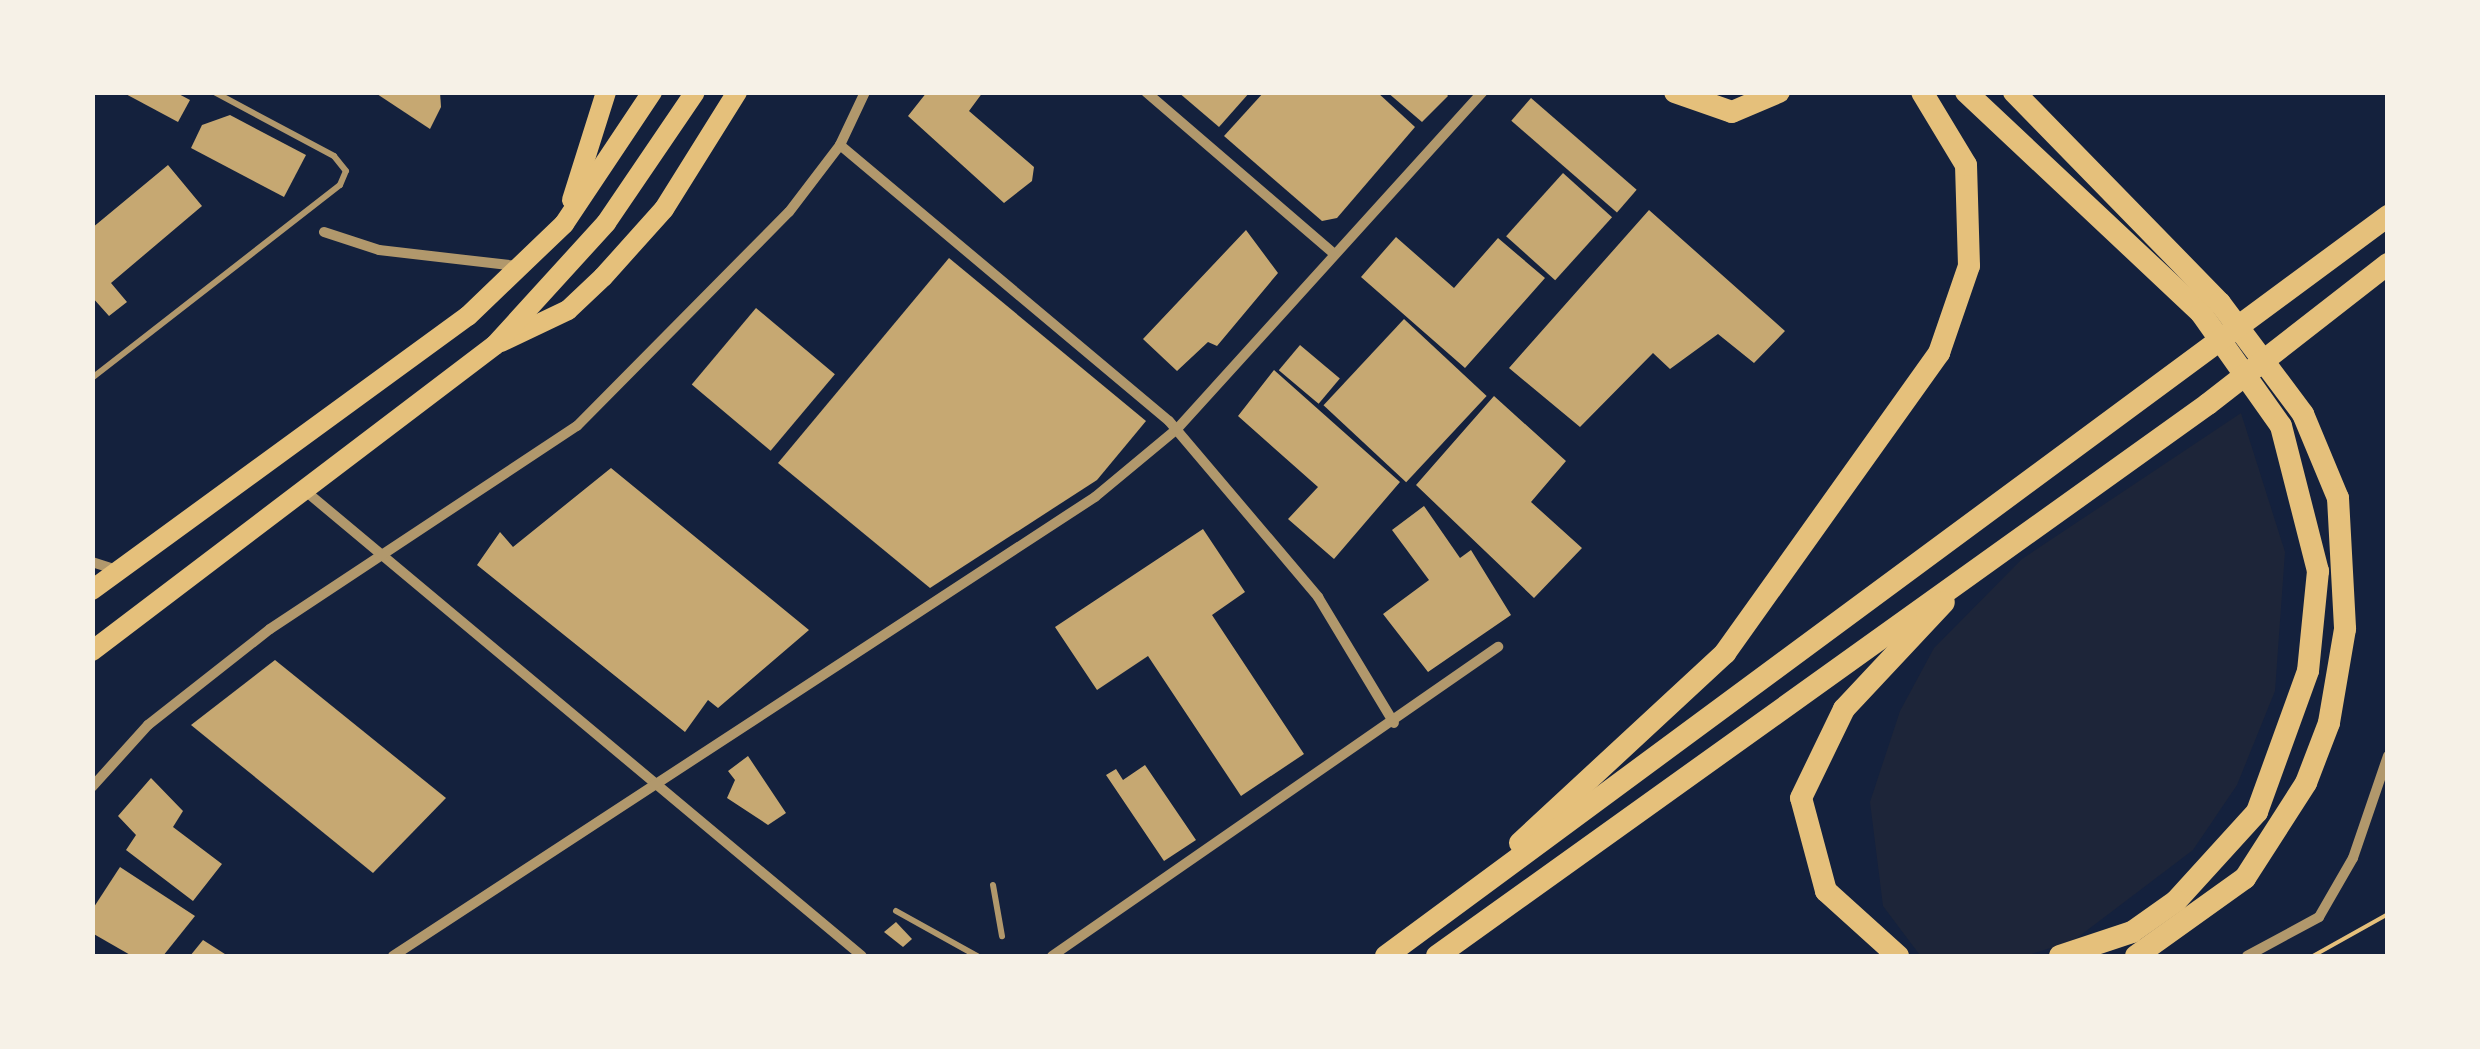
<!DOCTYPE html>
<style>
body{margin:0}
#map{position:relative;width:2480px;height:1049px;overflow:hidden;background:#14213d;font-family:"PT Sans Narrow",sans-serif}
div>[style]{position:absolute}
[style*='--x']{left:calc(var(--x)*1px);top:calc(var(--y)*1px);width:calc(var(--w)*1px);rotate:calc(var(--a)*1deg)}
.green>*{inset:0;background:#1d2539}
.building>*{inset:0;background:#c6a872;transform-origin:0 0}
.path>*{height:4px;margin:-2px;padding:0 2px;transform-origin:2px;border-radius:2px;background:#e5c07b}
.service>*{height:6px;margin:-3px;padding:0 3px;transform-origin:3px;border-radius:3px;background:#b1986c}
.minor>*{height:10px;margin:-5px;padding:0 5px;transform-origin:5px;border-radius:5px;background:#b1986c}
.primary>*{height:20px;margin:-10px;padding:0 10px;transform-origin:10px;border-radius:10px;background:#e5c07b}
.motorway>*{height:22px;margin:-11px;padding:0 11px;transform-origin:11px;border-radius:11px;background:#e5c07b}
span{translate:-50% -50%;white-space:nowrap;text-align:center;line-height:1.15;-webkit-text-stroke:8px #f6f1e7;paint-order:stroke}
.frame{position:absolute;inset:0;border:95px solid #f6f1e7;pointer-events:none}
</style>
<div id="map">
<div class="green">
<i style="clip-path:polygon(2241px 413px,2285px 552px,2275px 691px,2237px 785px,2193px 850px,2073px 941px,2025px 956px,1919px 954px,1883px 906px,1870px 802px,1900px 711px,1934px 648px,2022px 559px)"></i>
</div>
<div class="building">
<i style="clip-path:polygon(122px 92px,175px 92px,190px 100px,178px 122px)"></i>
<i style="clip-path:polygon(374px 92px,440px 92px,441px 107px,430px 129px)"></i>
<i style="clip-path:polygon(927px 92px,983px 92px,969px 111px,1034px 167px,1032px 181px,1004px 203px,908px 116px)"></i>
<i style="clip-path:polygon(1178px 92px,1250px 92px,1219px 127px)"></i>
<i style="clip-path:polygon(1264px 92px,1377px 92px,1415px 127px,1337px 218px,1322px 221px,1224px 136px)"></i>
<i style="clip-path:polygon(1387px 92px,1445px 92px,1448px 96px,1422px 122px)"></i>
<i style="left:1531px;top:98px;width:140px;height:30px;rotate:41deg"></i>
<i style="clip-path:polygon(230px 115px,306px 155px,284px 197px,191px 148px,202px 125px)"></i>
<i style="clip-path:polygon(168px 165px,202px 206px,111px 283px,127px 302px,109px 316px,92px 297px,92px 228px)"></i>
<i style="left:1563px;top:173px;width:66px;height:85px;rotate:42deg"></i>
<i style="clip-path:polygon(1649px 210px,1785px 331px,1754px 363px,1718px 334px,1670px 369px,1653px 353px,1580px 427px,1509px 368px)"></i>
<i style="clip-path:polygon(1246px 230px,1278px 273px,1217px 346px,1208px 342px,1177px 371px,1143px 339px)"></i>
<i style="clip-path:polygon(1396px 237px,1454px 288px,1498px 238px,1545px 278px,1465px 368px,1361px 277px)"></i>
<i style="clip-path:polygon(949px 258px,1146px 421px,1097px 480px,930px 588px,778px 463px)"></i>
<i style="left:756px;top:308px;width:103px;height:100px;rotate:40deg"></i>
<i style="left:1404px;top:319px;width:113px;height:118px;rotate:43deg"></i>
<i style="left:1300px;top:345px;width:52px;height:33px;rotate:40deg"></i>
<i style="clip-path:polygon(1274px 370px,1400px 482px,1334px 559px,1288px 519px,1318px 487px,1238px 416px)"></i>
<i style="clip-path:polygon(1494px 396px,1566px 461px,1531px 502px,1582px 548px,1534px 598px,1416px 485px)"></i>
<i style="clip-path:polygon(611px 468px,809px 630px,718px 708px,708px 700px,685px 732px,477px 565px,500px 532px,513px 547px)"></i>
<i style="clip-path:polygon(1424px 506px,1460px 558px,1471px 550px,1511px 615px,1428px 672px,1383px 614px,1429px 580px,1392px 530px)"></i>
<i style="clip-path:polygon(1203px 529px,1245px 592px,1212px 615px,1304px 754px,1241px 796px,1148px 656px,1097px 690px,1055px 627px)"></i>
<i style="clip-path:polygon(275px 660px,446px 798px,373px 873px,191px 725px)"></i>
<i style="clip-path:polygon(748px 756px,786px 813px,768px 825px,727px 798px,735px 780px,728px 771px)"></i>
<i style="clip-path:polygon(1145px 765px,1196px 840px,1164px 861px,1106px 775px,1116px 769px,1123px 780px)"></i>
<i style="clip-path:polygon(151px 778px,183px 811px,173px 827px,222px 864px,193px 901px,126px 850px,136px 835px,118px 816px)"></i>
<i style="clip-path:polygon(120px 867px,195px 916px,163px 956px,132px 956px,92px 933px,92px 910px)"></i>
<i style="clip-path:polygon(896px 922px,912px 939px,903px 947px,884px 932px)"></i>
<i style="clip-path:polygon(203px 940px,228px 956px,190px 956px)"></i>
</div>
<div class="path">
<i style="--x:2313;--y:956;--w:86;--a:-29.2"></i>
</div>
<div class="service">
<i style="--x:92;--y:378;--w:314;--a:-37.9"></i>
<i style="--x:340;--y:185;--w:15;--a:-67"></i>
<i style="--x:346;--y:171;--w:19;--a:-129"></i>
<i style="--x:334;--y:156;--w:136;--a:-151.9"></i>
<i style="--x:993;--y:885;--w:52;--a:80"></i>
<i style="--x:896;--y:911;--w:93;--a:29.1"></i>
</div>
<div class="minor">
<i style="--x:1146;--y:92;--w:245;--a:40.7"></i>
<i style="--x:840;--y:145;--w:429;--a:40"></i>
<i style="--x:1169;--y:421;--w:231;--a:49.7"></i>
<i style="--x:1318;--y:597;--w:147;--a:58.9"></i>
<i style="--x:324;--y:232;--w:58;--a:18.1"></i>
<i style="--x:379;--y:250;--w:139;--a:6.6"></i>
<i style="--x:303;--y:489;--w:728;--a:39.88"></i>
<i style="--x:92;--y:562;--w:23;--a:18"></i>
<i style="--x:92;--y:787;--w:84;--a:-47.9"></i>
<i style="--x:148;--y:725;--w:155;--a:-38.2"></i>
<i style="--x:270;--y:629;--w:368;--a:-33.5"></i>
<i style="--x:577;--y:426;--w:301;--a:-45.3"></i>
<i style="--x:789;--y:212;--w:84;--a:-52.7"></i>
<i style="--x:840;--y:145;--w:59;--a:-64.7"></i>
<i style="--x:393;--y:956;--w:839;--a:-33.18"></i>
<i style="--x:1095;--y:497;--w:107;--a:-39.7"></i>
<i style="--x:1177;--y:429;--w:455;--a:-47.8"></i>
<i style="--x:1052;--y:956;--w:543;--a:-34.72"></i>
<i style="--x:2247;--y:956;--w:82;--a:-28.4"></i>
<i style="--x:2319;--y:917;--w:68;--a:-60"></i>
<i style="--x:2353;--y:858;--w:108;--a:-71.1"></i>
</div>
<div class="primary">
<i style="--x:572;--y:200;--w:113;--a:-72.5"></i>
<i style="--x:501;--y:342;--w:74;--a:-25.5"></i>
<i style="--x:568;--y:310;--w:48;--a:-43.3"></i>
<i style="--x:603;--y:277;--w:91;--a:-48.1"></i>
<i style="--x:664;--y:209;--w:138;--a:-58"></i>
<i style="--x:92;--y:590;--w:465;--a:-36.1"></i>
<i style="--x:468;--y:316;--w:133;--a:-43.8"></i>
<i style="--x:564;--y:224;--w:159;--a:-56.3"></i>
<i style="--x:92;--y:651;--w:506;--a:-37.21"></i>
<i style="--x:495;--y:345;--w:165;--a:-47.7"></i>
<i style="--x:606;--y:223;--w:158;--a:-55.8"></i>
</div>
<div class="motorway">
<i style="--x:1675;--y:92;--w:60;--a:19.3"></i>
<i style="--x:1732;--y:112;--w:51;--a:-23.1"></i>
<i style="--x:1966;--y:92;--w:323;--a:43.2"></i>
<i style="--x:2201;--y:313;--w:138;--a:54.7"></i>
<i style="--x:2281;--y:426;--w:150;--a:75.7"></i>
<i style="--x:2318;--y:571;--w:100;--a:95.7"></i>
<i style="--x:2308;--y:671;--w:150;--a:109.9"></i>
<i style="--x:2257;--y:812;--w:120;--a:132.3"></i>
<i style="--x:2176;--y:901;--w:54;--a:144.8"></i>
<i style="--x:2132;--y:932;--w:76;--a:161.6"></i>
<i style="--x:2014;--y:92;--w:295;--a:45.7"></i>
<i style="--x:2220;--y:303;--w:139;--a:53.2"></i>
<i style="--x:2303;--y:414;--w:91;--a:67.4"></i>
<i style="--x:2338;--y:498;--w:131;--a:86.9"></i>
<i style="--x:2345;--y:629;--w:95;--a:99.7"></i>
<i style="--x:2329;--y:723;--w:64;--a:111"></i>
<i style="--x:2306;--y:783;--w:113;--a:122.7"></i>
<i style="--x:2245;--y:878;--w:134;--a:144.4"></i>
<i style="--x:1520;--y:843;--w:280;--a:-42.8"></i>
<i style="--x:1725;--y:653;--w:369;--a:-54.5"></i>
<i style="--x:1939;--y:353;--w:92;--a:-71"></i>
<i style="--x:1969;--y:266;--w:101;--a:-91.7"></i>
<i style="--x:1966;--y:165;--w:85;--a:-121.1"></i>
<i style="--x:1386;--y:956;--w:1246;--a:-36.45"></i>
<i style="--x:1437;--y:956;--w:948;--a:-35.6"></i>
<i style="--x:2208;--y:404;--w:228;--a:-37.9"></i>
<i style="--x:1898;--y:956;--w:97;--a:-137.9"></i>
<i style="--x:1826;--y:891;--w:96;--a:-105"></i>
<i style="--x:1801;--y:798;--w:99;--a:-64.2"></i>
<i style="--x:1844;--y:709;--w:146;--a:-46.9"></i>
</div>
<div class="frame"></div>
</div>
